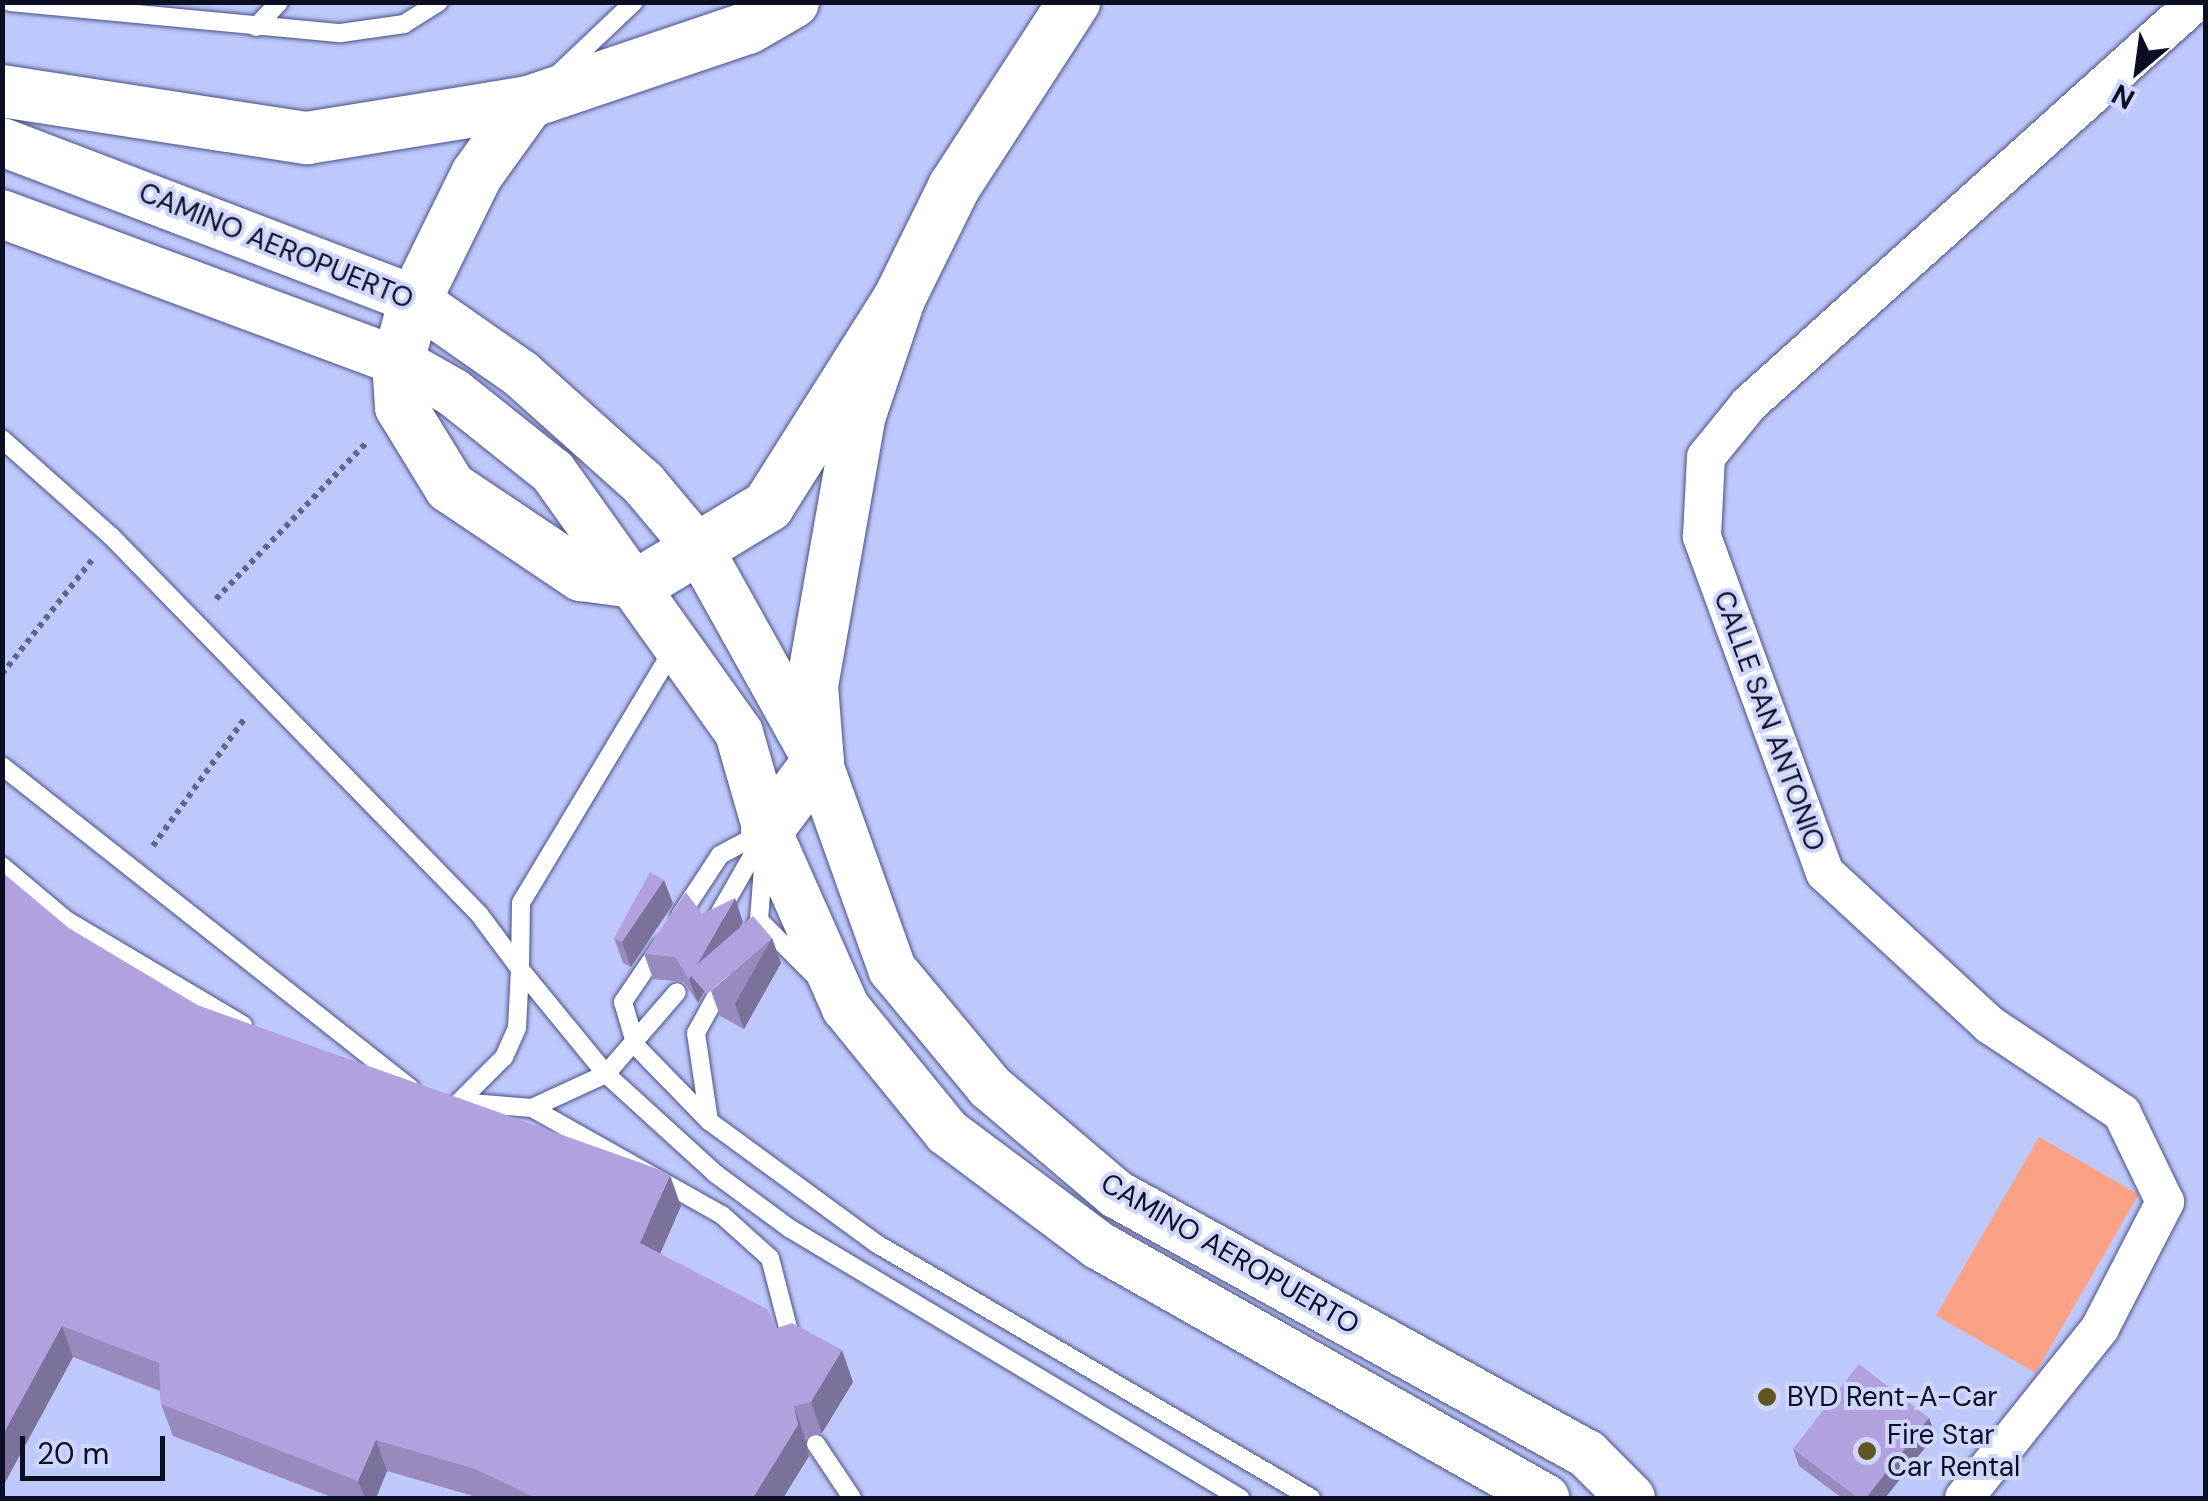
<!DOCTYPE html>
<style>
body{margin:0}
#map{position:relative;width:2208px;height:1501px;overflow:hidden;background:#bfc8fa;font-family:"DM Sans",sans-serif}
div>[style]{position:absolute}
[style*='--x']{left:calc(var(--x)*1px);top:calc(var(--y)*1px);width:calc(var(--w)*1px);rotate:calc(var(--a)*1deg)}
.green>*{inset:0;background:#fba186;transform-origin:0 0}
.path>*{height:6px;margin-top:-3px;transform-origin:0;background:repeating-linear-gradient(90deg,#606689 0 5px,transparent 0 10px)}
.roads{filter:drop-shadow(0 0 2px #495086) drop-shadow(0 0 2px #495086)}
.service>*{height:18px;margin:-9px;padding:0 9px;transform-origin:9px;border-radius:9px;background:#fff}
.minor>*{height:38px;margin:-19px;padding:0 19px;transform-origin:19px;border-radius:19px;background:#fff}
.tertiary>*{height:48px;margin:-24px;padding:0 24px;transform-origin:24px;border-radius:24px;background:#fff}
.secondary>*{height:52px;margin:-26px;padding:0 26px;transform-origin:26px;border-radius:26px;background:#fff}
.wall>*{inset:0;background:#988abf}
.shaded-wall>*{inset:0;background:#7c719b}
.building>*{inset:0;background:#b1a1de;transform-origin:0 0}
.dots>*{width:28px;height:28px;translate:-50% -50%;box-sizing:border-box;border:5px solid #cfd6fc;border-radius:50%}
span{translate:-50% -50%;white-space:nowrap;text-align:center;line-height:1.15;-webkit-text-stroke:8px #cfd6fc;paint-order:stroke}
.street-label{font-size:28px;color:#0c0e24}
.poi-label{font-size:28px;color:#0c0e24}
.left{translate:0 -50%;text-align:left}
.frame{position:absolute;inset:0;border:5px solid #0c0e24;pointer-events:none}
.north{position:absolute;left:2088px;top:20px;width:100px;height:100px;-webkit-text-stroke:8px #cfd6fc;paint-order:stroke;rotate:209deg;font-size:28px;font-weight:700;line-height:40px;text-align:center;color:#0c0e24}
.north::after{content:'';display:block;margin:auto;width:35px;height:45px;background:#0c0e24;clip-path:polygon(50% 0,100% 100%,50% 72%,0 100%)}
.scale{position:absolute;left:20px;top:1436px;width:145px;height:45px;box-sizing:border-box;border:5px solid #0c0e24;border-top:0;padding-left:12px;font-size:30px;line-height:35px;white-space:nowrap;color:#0c0e24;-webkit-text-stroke:8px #cfd6fc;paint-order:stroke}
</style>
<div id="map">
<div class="green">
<i style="left:2039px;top:1137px;width:115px;height:206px;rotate:30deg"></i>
</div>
<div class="path">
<i style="--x:216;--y:599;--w:218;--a:-46.1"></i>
<i style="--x:2;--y:674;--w:145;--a:-51.7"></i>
<i style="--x:153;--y:846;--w:158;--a:-54.3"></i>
</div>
<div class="roads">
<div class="service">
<i style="--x:10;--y:2;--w:332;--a:5.4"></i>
<i style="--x:341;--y:33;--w:64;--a:-8.1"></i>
<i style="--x:404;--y:24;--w:41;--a:-32.2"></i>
<i style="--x:256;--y:27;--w:34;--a:-47"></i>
<i style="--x:558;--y:74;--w:105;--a:-43.5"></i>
<i style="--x:2;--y:439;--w:146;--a:41.7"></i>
<i style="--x:111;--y:536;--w:528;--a:45.77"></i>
<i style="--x:479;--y:914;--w:69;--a:53.3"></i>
<i style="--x:520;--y:969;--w:59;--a:92.9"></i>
<i style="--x:517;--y:1028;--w:32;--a:114"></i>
<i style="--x:504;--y:1057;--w:64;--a:135"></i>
<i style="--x:674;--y:648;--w:297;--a:121"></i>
<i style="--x:521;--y:903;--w:66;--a:90.9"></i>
<i style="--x:520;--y:969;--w:136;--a:50.7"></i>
<i style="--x:606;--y:1074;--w:149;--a:42.3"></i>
<i style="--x:716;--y:1174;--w:91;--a:36.5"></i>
<i style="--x:789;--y:1228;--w:526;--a:30.91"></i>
<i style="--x:2;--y:766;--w:520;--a:38.28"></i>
<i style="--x:2;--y:866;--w:84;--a:40.2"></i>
<i style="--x:66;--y:920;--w:206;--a:30.7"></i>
<i style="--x:680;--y:916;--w:73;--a:-56.7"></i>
<i style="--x:720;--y:855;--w:51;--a:-28.1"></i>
<i style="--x:759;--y:920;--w:65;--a:-85.6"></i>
<i style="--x:715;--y:921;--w:99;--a:-60.3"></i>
<i style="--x:748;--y:940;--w:23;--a:-61"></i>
<i style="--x:759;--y:920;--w:76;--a:45"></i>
<i style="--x:661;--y:946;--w:68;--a:124.2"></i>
<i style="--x:623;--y:1002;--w:46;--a:73.5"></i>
<i style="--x:636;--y:1046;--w:105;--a:45.8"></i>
<i style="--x:709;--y:1121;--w:208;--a:36.2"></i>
<i style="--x:877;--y:1244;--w:503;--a:30.34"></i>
<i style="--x:459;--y:1102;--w:73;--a:4.7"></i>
<i style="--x:532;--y:1108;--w:81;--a:-24.7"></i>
<i style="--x:606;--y:1074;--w:108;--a:-49.1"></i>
<i style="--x:532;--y:1108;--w:218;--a:29.4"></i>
<i style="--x:722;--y:1215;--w:64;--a:41.9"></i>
<i style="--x:770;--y:1258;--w:92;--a:75.5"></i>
<i style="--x:709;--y:1121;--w:89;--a:-98.4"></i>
<i style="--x:696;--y:1033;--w:60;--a:-61.3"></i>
<i style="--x:816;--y:1444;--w:65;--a:56.3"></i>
</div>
<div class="minor">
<i style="--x:1964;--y:1498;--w:218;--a:-51.3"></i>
<i style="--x:2100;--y:1328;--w:142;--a:-62.7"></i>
<i style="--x:2165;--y:1202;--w:99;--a:-115.8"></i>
<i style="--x:2122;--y:1113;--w:159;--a:-146.3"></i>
<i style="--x:1990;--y:1025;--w:224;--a:-137.3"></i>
<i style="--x:1825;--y:873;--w:359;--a:-110.1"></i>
<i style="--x:1702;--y:536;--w:79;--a:-87.1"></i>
<i style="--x:1706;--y:457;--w:68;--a:-50.9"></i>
<i style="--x:1749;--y:404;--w:601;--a:-41.97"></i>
</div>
<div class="tertiary">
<i style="--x:2;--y:142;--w:442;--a:20.9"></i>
<i style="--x:415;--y:300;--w:129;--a:34.9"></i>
<i style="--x:521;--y:374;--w:164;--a:41.8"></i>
<i style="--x:643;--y:483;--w:90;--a:50"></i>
<i style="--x:701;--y:552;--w:240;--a:60.9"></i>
<i style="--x:818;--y:762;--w:220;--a:70.3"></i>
<i style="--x:892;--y:969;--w:153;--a:50.3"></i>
<i style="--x:990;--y:1087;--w:165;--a:40.3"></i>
<i style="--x:1116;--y:1194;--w:538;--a:28.9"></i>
<i style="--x:1587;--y:1454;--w:62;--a:45"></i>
<i style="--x:2;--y:214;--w:422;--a:20.4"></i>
<i style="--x:398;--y:361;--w:64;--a:29.7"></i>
<i style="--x:454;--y:393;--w:127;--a:38.6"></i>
<i style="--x:553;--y:472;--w:320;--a:54.5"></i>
<i style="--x:739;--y:733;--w:101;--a:73.9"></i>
<i style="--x:767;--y:830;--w:195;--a:66.1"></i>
<i style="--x:846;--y:1008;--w:160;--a:50.8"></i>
<i style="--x:947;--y:1132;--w:189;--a:36.8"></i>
<i style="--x:1098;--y:1245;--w:514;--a:29.51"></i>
</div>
<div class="secondary">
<i style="--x:2;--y:91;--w:309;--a:8.8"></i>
<i style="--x:307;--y:138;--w:225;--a:-9.2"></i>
<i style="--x:529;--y:102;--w:231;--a:-18.7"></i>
<i style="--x:748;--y:28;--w:52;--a:-30"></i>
<i style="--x:529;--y:102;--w:89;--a:125.8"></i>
<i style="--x:477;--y:174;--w:140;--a:116.2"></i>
<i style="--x:415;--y:300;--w:63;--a:105.6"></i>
<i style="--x:398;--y:361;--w:46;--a:86.3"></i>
<i style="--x:401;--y:407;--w:94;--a:58.5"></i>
<i style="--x:450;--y:487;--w:158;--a:33.9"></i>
<i style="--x:581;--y:575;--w:61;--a:7.6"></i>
<i style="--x:641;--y:583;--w:149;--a:-31.2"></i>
<i style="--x:768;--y:506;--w:245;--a:-57.7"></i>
<i style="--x:767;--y:830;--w:85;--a:-53.1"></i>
<i style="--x:818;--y:762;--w:76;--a:-94.5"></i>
<i style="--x:812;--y:686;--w:275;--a:-80"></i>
<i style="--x:860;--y:415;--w:122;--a:-71.4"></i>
<i style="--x:899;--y:299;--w:125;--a:-63.8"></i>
<i style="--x:954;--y:187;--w:221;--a:-57"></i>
</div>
</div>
<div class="wall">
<i style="clip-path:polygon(664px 880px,673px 904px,631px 967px,623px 963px,614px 938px)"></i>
<i style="clip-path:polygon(702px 914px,743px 922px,698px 1003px,684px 982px,653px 979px,644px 954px)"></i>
<i style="clip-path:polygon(70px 929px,197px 1005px,681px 1206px,660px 1254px,777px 1328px,853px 1382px,822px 1433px,805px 1438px,809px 1456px,783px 1498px,480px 1498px,387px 1471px,376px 1498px,334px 1498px,173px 1436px,161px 1404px,160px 1391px,73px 1357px,2px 1488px)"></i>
<i style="clip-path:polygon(772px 938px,781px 963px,744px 1029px,720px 1016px,711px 991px)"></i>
<i style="clip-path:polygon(1929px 1418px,1935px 1435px,1885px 1498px,1842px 1498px,1799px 1466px,1793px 1449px)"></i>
</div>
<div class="shaded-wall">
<i style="clip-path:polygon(664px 880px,673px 904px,631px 967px,622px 942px)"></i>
<i style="clip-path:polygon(735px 898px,743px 922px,698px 1003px,689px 979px)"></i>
<i style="clip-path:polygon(772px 938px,781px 963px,744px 1029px,735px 1004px)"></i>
<i style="clip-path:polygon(670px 1175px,681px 1206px,651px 1274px,640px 1243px)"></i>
<i style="clip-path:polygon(62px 1326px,73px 1357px,2px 1488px,2px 1436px)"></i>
<i style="clip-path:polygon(842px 1350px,853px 1382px,822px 1433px,811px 1402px)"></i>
<i style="clip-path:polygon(794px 1406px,805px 1438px,809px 1456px,783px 1498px,753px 1498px)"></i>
<i style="clip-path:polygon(1929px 1418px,1935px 1435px,1885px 1498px,1866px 1498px)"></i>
<i style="clip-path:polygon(376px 1440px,387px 1471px,376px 1498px,365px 1498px,358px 1481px)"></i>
</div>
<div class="building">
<i style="clip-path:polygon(2px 872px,70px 929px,197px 1005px,658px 1169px,670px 1175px,640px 1243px,767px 1309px,777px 1328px,792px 1323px,842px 1350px,811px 1402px,794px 1406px,798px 1425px,753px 1498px,536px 1498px,475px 1469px,376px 1440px,358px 1481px,161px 1404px,159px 1363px,62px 1326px,2px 1436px)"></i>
<i style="clip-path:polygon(650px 872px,664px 880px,622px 942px,614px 938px)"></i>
<i style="clip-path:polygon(686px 892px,702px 914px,735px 898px,689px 979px,675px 957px,644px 954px)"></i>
<i style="left:753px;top:916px;width:29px;height:86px;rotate:49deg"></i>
<i style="clip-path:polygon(1859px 1364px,1929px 1418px,1866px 1498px,1858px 1498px,1793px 1449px)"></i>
</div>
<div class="dots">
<i style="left:1767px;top:1397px;background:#615622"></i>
<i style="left:1867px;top:1451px;background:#615622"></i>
</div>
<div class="street-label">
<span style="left:276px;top:246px;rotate:22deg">CAMINO AEROPUERTO</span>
<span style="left:1769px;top:721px;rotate:70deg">CALLE SAN ANTONIO</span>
<span style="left:1230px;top:1254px;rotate:30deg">CAMINO AEROPUERTO</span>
</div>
<div class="poi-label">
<span class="left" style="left:1787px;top:1397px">BYD Rent-A-Car</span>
<span class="left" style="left:1887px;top:1451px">Fire Star<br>Car Rental</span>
</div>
<div class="frame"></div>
<div class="north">N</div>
<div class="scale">20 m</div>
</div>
